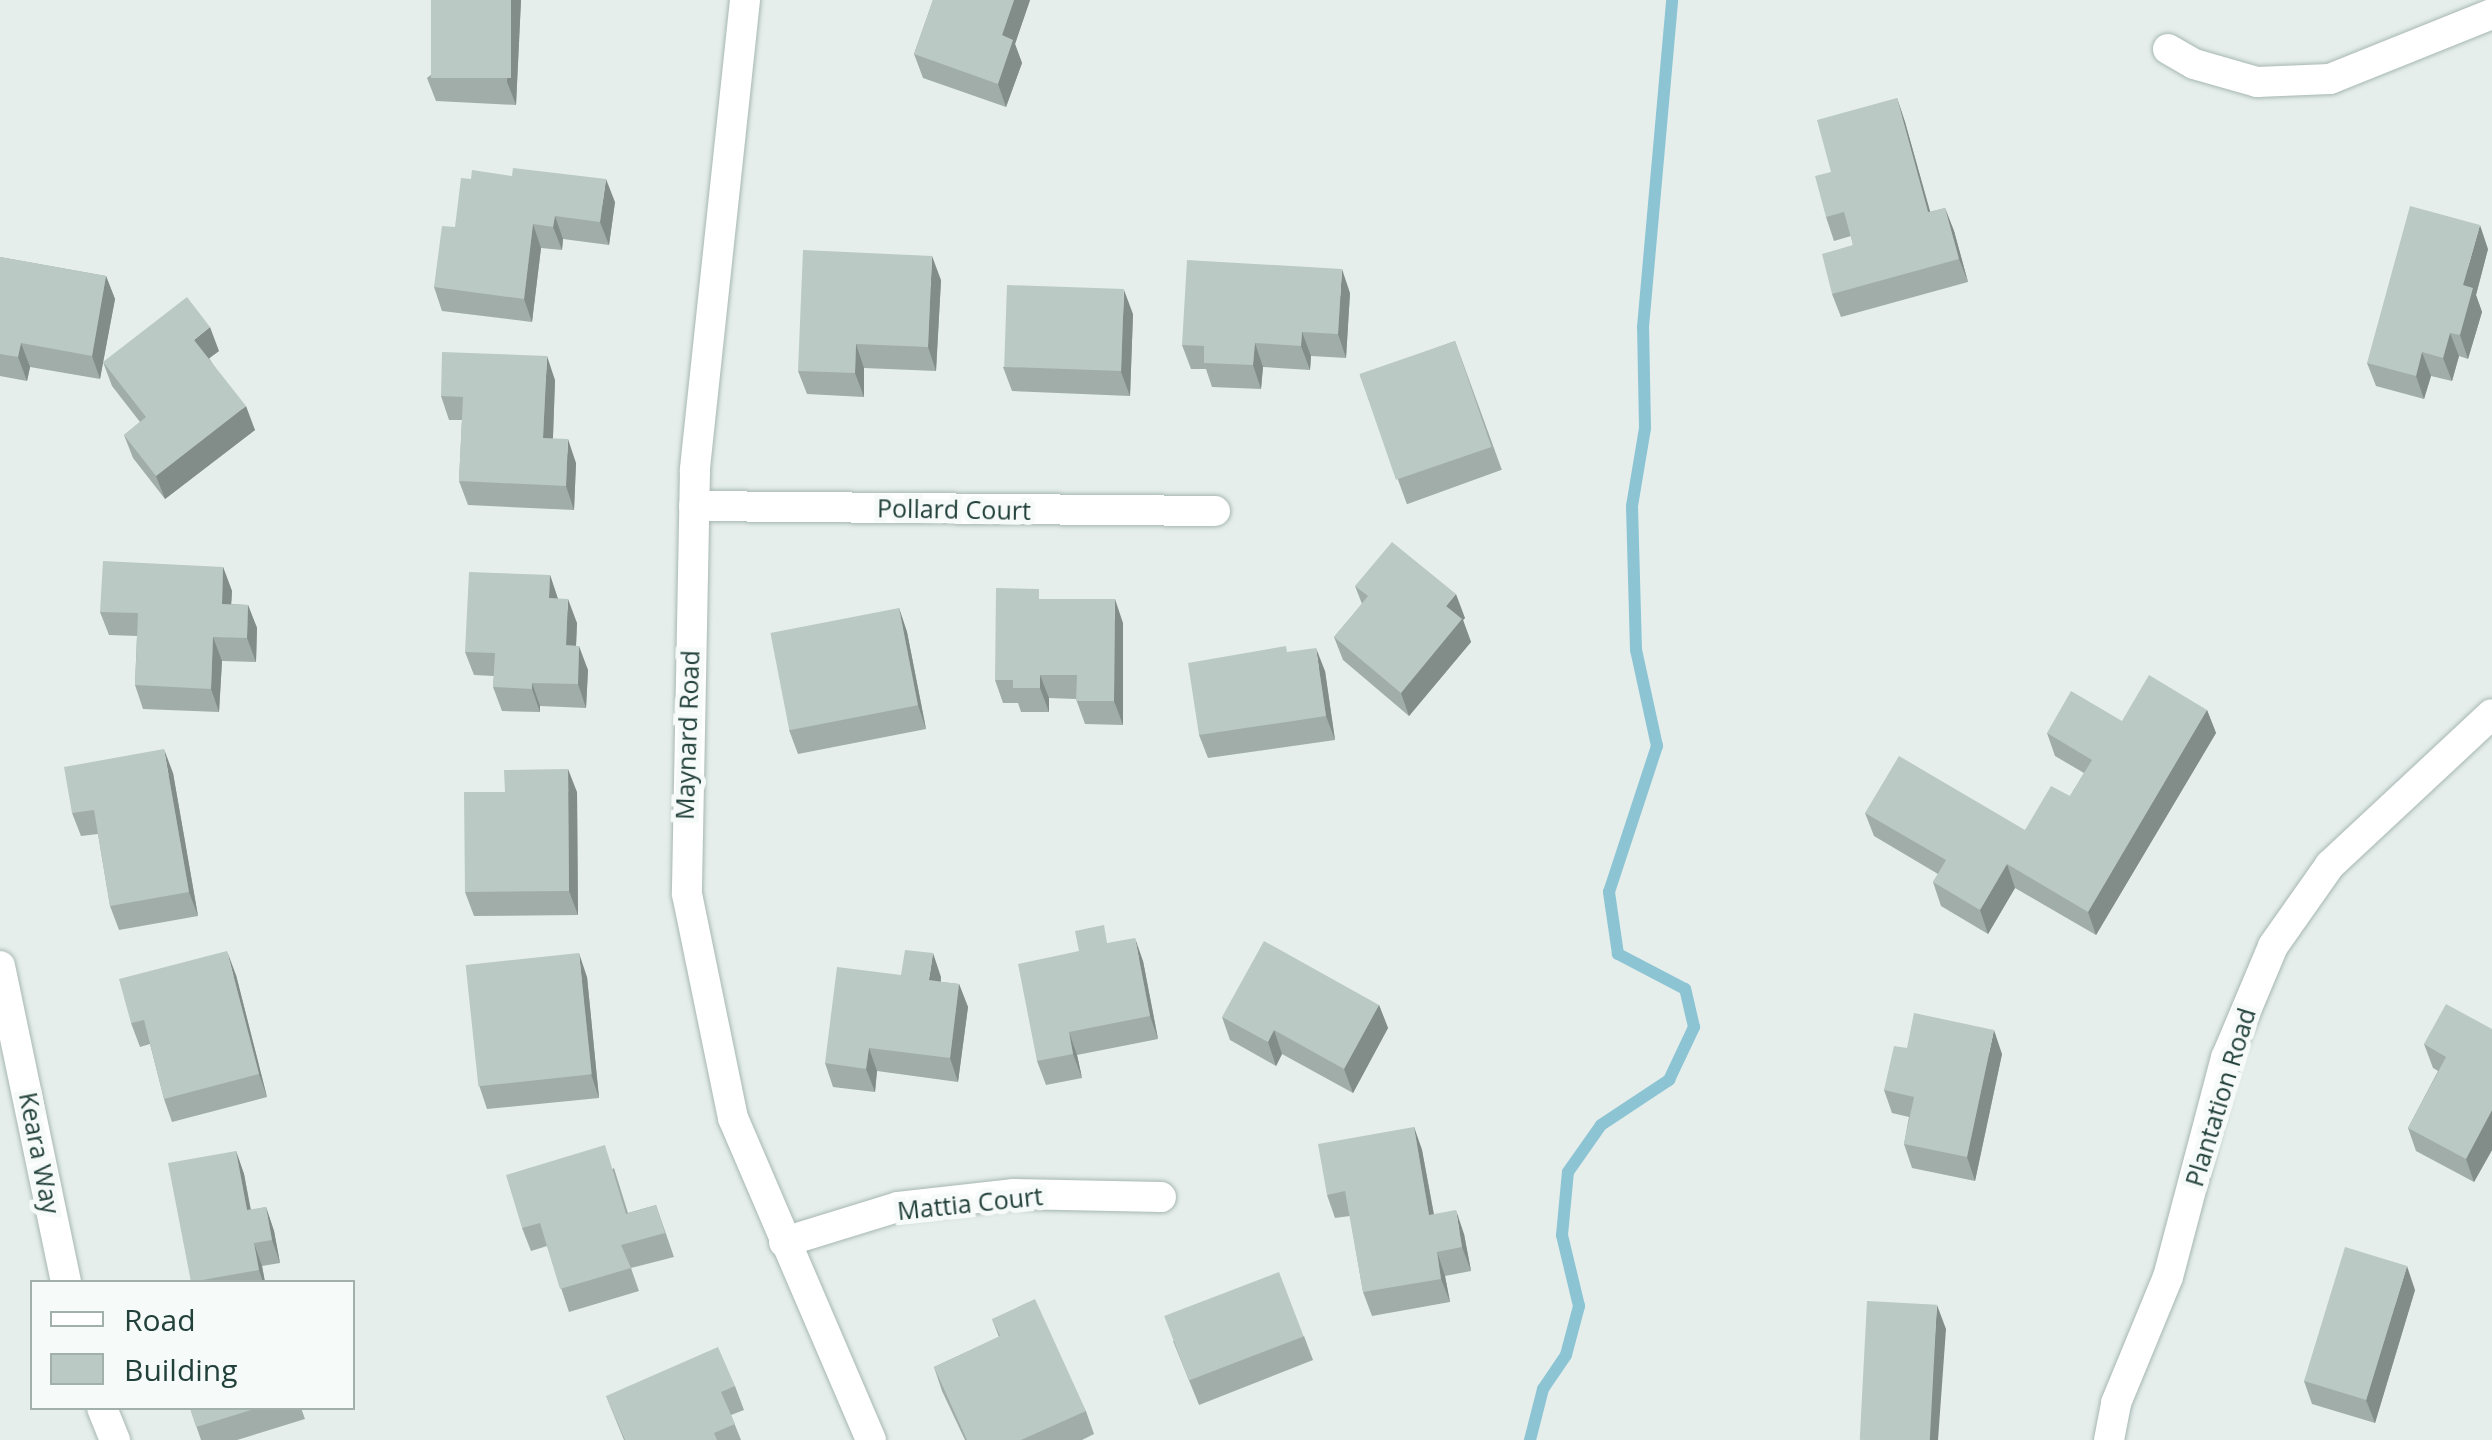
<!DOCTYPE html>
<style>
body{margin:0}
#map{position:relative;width:2492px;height:1440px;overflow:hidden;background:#e5eeeb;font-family:"Open Sans",sans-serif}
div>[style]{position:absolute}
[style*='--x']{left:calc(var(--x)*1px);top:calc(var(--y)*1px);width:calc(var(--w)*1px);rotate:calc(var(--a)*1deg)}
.stream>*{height:12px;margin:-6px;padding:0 6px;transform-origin:6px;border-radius:6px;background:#8cc4d4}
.roads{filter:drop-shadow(0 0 2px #a7b7b3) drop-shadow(0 0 2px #a7b7b3)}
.street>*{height:30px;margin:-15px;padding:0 15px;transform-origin:15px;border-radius:15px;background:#fff}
.wall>*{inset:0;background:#a0ada9;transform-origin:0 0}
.shaded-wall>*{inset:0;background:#828d89}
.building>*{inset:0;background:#bac9c4;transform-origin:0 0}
span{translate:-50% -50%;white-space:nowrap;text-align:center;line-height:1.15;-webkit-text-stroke:10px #f6faf8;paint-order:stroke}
.street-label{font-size:25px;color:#23413b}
.legend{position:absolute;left:30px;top:1280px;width:325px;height:130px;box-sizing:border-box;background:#f6faf8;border:2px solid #a2b0ac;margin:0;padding:12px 18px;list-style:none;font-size:30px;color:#23413b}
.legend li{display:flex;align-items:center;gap:20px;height:50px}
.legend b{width:50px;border:2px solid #a2b0ac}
</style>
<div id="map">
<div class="stream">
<i style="--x:1530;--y:1440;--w:53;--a:-75.7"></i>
<i style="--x:1543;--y:1389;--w:41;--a:-55.9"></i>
<i style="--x:1566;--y:1355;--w:51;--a:-75.1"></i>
<i style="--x:1579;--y:1306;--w:73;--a:-103.5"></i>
<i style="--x:1562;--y:1235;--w:63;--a:-84.6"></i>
<i style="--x:1568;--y:1172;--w:57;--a:-54.9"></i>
<i style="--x:1601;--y:1125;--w:82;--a:-33.5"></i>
<i style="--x:1669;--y:1080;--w:59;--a:-64.7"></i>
<i style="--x:1694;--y:1027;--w:39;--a:-103"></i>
<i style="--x:1685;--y:989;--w:76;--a:-152.4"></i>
<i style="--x:1618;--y:954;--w:63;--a:-98.3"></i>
<i style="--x:1609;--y:892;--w:154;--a:-71.8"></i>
<i style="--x:1657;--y:746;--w:98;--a:-102.3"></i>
<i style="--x:1636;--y:650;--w:144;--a:-91.6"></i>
<i style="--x:1632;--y:506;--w:79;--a:-80.5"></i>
<i style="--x:1645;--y:428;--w:101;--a:-91.1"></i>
<i style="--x:1643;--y:327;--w:328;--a:-84.9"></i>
</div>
<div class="roads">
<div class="street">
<i style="--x:745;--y:0;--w:473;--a:96.1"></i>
<i style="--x:695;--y:470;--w:424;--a:91.1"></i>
<i style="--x:687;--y:894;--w:229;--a:78.4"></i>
<i style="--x:733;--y:1118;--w:350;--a:66.8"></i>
<i style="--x:2168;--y:49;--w:30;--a:30"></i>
<i style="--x:2194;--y:64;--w:66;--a:15.9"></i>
<i style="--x:2257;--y:82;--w:73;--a:-2.4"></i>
<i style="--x:2330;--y:79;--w:175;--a:-21.9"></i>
<i style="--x:694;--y:506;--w:521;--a:0.55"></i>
<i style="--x:0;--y:966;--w:323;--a:78.2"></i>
<i style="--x:784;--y:1242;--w:119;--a:-17.1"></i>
<i style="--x:898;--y:1207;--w:117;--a:-6.4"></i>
<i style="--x:1014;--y:1194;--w:147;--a:1.2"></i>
<i style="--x:102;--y:1408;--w:35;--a:68"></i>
<i style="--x:2109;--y:1440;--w:38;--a:-79"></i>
<i style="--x:2116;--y:1403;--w:136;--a:-67.6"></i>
<i style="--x:2168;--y:1277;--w:227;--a:-75.2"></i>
<i style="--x:2226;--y:1058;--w:121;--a:-67.2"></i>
<i style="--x:2273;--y:946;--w:99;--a:-54.9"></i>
<i style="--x:2330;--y:865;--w:221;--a:-43"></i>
</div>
</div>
<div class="wall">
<i style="clip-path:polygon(521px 0,516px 105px,436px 101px,427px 78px)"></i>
<i style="clip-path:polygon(933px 0,1030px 0,1015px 44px,1022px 63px,1006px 107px,923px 78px,914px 54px)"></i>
<i style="clip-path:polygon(1897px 98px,1905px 122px,1930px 212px,1945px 208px,1954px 231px,1968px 282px,1841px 317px,1832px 294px,1853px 245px,1851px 236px,1834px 241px,1826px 217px,1831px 172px)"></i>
<i style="clip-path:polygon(615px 202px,609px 245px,563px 239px,562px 250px,541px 248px,532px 322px,442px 311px,434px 287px,455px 227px)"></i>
<i style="clip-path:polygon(2488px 249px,2476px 295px,2482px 312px,2468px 359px,2459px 356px,2452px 381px,2431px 376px,2424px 399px,2376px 386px,2367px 363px)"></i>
<i style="clip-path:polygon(0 257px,106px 276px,115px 299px,103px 362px,219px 351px,209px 358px,255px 430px,165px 499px,133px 458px,124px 435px,140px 422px,112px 386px,103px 362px,100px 379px,30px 367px,27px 381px,0 376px)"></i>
<i style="clip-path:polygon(941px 280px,936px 371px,864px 368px,864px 397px,807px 394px,798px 371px)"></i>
<i style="clip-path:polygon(1350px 293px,1346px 358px,1311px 356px,1310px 370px,1263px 367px,1261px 389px,1212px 387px,1206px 369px,1191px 369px,1182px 345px)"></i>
<i style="clip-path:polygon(1133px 314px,1130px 396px,1012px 391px,1003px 367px)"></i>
<i style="left:1455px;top:341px;width:137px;height:101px;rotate:70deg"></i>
<i style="clip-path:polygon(555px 380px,553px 439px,576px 463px,574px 510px,468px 505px,459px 481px,462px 420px,449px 420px,441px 396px)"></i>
<i style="clip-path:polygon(223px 567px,232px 591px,231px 604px,248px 605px,257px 628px,256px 662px,222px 661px,219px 712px,143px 709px,135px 685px,137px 636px,109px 635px,100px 612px)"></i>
<i style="clip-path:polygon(550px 575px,558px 599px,577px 623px,576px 646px,588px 670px,586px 708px,540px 706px,540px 712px,502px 711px,493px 687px,494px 676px,474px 675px,465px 652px)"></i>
<i style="clip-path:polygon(1355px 586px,1465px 618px,1463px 620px,1471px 642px,1409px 716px,1343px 660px,1334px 637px,1362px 604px)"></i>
<i style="clip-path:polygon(1043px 599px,1123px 623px,1123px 725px,1085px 724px,1076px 699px,1049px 698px,1049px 712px,1021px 712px,1018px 703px,1003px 703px,995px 680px)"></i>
<i style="clip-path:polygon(899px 608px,907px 632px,926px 729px,798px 754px,789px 730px)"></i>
<i style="clip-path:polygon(1288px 652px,1325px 671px,1335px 740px,1208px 758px,1199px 735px)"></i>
<i style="clip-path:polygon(2207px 710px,2216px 733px,2096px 935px,2015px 888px,1988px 934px,1941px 906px,1933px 882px,1938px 874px,1874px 836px,1865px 813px,2025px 830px,2070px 796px,2084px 773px,2055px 756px,2047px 733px)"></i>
<i style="clip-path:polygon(173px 773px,198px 916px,119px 930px,110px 906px,98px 834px,81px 836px,72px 813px)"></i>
<i style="clip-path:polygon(505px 792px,577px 792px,578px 915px,474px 916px,465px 892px)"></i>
<i style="clip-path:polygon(1110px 943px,1143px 961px,1158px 1039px,1077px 1055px,1082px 1078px,1046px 1085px,1037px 1061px,1079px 951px)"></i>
<i style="clip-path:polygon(236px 975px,267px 1097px,172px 1122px,164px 1099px,150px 1044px,140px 1047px,131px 1023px)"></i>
<i style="clip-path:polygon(901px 975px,941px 977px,941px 982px,959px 984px,968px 1007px,958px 1082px,877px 1071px,875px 1092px,833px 1087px,825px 1063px)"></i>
<i style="clip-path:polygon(587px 977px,599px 1098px,487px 1109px,479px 1085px)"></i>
<i style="clip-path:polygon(1379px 1005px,1388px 1028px,1353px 1093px,1282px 1054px,1276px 1066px,1230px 1040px,1222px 1017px)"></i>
<i style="clip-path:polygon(2492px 1029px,2492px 1150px,2474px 1182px,2416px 1151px,2408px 1128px,2438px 1071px,2433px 1068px,2424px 1044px)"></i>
<i style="clip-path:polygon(1907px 1048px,2002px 1054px,1975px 1181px,1912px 1168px,1904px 1144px,1909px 1117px,1892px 1113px,1884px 1090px)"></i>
<i style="clip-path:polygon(1414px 1127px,1422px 1150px,1434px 1214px,1464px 1234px,1471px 1271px,1445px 1276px,1450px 1302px,1372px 1316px,1363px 1292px,1350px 1216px,1335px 1218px,1327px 1195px)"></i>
<i style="clip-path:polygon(236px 1151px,244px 1174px,251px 1210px,266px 1207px,274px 1231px,280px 1263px,262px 1266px,265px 1282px,191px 1282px)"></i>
<i style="clip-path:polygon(614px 1168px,628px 1213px,656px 1205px,674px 1257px,631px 1268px,639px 1291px,569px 1312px,547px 1246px,531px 1251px,522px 1228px)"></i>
<i style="clip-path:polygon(2415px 1290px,2375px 1423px,2312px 1404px,2304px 1381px)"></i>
<i style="clip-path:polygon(992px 1319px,1086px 1411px,1094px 1434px,1082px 1440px,965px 1440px,942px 1391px,934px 1367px,999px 1337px)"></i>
<i style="clip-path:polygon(1304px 1336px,1313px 1360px,1199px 1405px,1173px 1341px)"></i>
<i style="clip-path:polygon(735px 1386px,744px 1410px,731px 1415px,741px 1440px,624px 1440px,606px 1396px)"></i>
<i style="clip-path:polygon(190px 1408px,301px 1408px,305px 1419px,237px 1440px,201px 1440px)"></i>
</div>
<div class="shaded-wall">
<i style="clip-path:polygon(511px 0,521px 0,516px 105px,507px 82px)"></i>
<i style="clip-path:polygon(1014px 0,1030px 0,1015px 44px,1022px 63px,1006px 107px,998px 84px,1002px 35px)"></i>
<i style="clip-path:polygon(1897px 98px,1905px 122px,1937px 236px,1928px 212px)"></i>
<i style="clip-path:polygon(606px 179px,615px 202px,609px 245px,600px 222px)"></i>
<i style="clip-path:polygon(1945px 208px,1954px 231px,1968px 282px,1959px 259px)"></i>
<i style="clip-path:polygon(555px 216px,563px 239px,562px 250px,553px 227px)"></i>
<i style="clip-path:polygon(533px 224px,541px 248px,532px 322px,524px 299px)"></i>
<i style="clip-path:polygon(2480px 225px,2488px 249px,2476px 295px,2482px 312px,2468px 359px,2460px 335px,2463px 285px)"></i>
<i style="clip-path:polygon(932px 256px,941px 280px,936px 371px,928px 347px)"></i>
<i style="clip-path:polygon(1342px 269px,1350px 293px,1346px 358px,1338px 334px)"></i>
<i style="clip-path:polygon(106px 276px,115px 299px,100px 379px,92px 356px)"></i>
<i style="clip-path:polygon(1124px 290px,1133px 314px,1130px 396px,1121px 372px)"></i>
<i style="clip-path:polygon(210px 327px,219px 351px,203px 363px,194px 340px)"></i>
<i style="clip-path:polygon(1302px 332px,1311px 356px,1310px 370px,1301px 346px)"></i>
<i style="clip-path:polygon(2450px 333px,2459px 356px,2452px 381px,2443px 358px)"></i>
<i style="clip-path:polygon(21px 343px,30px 367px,27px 381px,18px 357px)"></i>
<i style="clip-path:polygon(1255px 343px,1263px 367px,1261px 389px,1253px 365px)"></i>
<i style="clip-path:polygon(856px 344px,864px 368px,864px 397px,855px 373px)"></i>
<i style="clip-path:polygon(2422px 352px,2431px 376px,2424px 399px,2416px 376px)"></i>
<i style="clip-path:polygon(547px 356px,555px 380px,552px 462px,543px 438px)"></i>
<i style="clip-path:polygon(246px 406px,255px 430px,165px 499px,156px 476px)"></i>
<i style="clip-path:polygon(568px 439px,576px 463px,574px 510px,566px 486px)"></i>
<i style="clip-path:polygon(223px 567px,232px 591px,230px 627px,222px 604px)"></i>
<i style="clip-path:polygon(550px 575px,558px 599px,549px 598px)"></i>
<i style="clip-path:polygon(1456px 594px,1465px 618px,1463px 620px,1471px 642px,1409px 716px,1401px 693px,1446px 606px)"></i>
<i style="clip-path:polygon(568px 599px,577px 623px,575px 668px,566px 645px)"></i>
<i style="clip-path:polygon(1115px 599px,1123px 623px,1123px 725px,1114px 701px)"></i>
<i style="clip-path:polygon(248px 605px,257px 628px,256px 662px,247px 638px)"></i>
<i style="clip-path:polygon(899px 608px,907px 632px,926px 729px,918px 705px)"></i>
<i style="clip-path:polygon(213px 637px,222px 661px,219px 712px,211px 689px)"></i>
<i style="clip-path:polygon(579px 646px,588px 670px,586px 708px,578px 684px)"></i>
<i style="clip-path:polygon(1316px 648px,1325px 671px,1335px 740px,1326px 716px)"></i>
<i style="clip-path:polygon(1040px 675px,1049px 698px,1049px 712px,1040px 688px)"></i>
<i style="clip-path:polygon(532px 683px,540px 706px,540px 712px,532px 689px)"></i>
<i style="clip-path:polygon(2207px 710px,2216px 733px,2096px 935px,2088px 912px)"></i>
<i style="clip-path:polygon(164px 749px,173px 773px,198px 916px,189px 892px)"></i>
<i style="clip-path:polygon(568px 769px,577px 792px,578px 915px,569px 891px)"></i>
<i style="clip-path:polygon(2007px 864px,2015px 888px,1988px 934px,1980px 910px)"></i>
<i style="clip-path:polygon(1135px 938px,1143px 961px,1158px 1039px,1150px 1016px)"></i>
<i style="clip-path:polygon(227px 951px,236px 975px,267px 1097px,259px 1074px)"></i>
<i style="clip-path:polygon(579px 953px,587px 977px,599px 1098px,591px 1074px)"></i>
<i style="clip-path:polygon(933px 953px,941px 977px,938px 1003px,929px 980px)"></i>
<i style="clip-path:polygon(959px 984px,968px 1007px,958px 1082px,950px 1058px)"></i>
<i style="clip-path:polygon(1379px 1005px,1388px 1028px,1353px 1093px,1344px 1069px)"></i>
<i style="clip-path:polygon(1274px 1030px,1282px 1054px,1276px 1066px,1268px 1042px)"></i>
<i style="clip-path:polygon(1994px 1030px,2002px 1054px,1975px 1181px,1967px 1157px)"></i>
<i style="clip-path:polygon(1069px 1032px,1077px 1055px,1082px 1078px,1073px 1054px)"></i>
<i style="clip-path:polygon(869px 1048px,877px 1071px,875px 1092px,866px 1069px)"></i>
<i style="clip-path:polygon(2492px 1110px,2492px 1150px,2474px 1182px,2466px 1159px)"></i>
<i style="clip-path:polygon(1414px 1127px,1422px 1150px,1438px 1238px,1429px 1215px)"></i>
<i style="clip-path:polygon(236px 1151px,244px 1174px,255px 1234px,247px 1210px)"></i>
<i style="clip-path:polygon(266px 1207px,274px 1231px,280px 1263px,272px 1240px)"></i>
<i style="clip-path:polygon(1456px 1210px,1464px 1234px,1471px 1271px,1462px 1247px)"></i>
<i style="clip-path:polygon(254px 1243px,262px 1266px,265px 1282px,263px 1282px,259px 1270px)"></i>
<i style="clip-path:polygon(1437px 1252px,1445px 1276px,1450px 1302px,1441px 1279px)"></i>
<i style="clip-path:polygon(2407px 1266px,2415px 1290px,2375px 1423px,2366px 1400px)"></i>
<i style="clip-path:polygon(1937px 1305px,1946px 1329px,1938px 1440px,1928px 1440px)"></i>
</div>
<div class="building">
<i style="left:431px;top:0;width:80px;height:78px"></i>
<i style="clip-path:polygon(933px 0,1014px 0,1002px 35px,1013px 40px,998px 84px,914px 54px)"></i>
<i style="clip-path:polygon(1897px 98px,1928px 212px,1945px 208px,1959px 259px,1832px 294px,1822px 254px,1853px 245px,1844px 212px,1826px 217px,1815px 176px,1831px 172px,1817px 120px)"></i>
<i style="clip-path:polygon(513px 168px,606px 179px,600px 222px,555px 216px,553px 227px,533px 224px,524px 299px,434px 287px,442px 226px,455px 227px,461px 178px,471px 179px,472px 170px,512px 176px)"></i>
<i style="clip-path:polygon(2410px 206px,2480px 225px,2463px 285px,2473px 288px,2460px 335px,2450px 333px,2443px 358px,2422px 352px,2416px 376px,2367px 363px)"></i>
<i style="clip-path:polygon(803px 250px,932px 256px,928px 347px,856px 344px,855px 373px,798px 371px)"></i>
<i style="clip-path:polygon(0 257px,106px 276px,92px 356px,21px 343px,18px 357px,0 354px)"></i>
<i style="clip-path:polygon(1187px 260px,1342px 269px,1338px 334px,1302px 332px,1301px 346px,1255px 343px,1253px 365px,1204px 363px,1204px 346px,1182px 345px)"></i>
<i style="left:1007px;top:285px;width:117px;height:82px;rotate:2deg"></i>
<i style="clip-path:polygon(187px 297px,210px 327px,194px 340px,246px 406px,156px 476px,124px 435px,146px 417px,103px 362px)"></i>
<i style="left:1455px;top:341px;width:112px;height:101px;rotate:71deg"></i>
<i style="clip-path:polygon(442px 352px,547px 356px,543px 438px,568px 439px,566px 486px,459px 481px,463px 397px,441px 396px)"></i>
<i style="clip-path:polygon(1392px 542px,1456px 594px,1446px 606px,1462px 619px,1401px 693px,1334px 637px,1368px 596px,1355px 586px)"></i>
<i style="clip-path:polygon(103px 561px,223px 567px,222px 604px,248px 605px,247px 638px,213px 637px,211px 689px,135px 685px,138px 613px,100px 612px)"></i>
<i style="clip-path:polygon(469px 572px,550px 575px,549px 598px,568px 599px,566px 645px,579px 646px,578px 684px,532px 683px,532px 689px,493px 687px,495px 653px,465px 652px)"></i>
<i style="clip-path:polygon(996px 588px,1039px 589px,1039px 599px,1115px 599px,1114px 701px,1076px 701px,1077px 675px,1040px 675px,1040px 688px,1013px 688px,1013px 680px,995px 680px)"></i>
<i style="left:899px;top:608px;width:99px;height:131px;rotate:79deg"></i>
<i style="clip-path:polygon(1286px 646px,1287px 652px,1316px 648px,1326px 716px,1199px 735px,1188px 663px)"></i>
<i style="clip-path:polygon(2149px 675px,2207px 710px,2088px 912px,2007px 864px,1980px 910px,1933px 882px,1946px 860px,1865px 813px,1899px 756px,2025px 830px,2051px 786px,2070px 796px,2092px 760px,2047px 733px,2071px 691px,2122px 721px)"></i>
<i style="clip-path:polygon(164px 749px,189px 892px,110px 906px,94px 810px,72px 813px,64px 767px)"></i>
<i style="clip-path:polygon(568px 769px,569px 891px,465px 892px,464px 792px,505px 792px,504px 770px)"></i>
<i style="clip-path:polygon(1104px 925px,1107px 943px,1135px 938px,1150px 1016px,1069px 1032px,1073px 1054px,1037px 1061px,1018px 964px,1079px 951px,1075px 931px)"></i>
<i style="clip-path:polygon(1264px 941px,1379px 1005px,1344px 1069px,1274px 1030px,1268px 1042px,1222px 1017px)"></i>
<i style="clip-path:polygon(905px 950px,933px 953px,929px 980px,959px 984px,950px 1058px,869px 1048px,866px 1069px,825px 1063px,837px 967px,901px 975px)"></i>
<i style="clip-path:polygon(227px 951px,259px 1074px,164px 1099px,144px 1020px,131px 1023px,119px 979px)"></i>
<i style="left:579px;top:953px;width:122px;height:114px;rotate:84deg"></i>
<i style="clip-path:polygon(2446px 1004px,2492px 1029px,2492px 1110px,2466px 1159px,2408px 1128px,2446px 1057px,2424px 1044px)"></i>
<i style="clip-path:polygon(1914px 1013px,1994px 1030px,1967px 1157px,1904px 1144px,1914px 1097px,1884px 1090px,1894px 1046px,1907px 1048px)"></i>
<i style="clip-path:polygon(1414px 1127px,1429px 1215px,1456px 1210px,1462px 1247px,1437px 1252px,1441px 1279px,1363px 1292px,1345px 1191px,1327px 1195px,1318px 1144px)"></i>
<i style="clip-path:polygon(605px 1145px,626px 1214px,656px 1205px,665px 1233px,621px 1245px,631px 1268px,560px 1289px,540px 1223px,522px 1228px,506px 1175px)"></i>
<i style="clip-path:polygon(236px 1151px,247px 1210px,266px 1207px,272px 1240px,254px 1243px,259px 1270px,191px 1282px,168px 1163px)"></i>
<i style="left:2345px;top:1247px;width:65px;height:140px;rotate:17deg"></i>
<i style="left:1279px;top:1272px;width:69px;height:123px;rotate:69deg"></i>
<i style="clip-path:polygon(1035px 1299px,1086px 1411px,1021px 1440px,967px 1440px,934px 1367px,1000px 1336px,992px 1319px)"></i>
<i style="left:1867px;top:1301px;width:70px;height:139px;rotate:3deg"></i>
<i style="clip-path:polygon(718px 1347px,735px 1386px,721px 1392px,735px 1424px,714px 1433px,717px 1440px,625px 1440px,606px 1396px)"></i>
<i style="clip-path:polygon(190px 1408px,258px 1408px,196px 1427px)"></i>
</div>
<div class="street-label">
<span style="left:954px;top:509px;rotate:1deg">Pollard Court</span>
<span style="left:687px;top:735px;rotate:-88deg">Maynard Road</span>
<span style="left:2220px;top:1097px;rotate:-73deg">Plantation Road</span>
<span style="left:40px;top:1153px;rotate:79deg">Keara Way</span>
<span style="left:970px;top:1203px;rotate:-6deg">Mattia Court</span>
</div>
<ul class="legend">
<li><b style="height:12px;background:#fff"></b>Road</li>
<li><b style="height:28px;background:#bac9c4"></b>Building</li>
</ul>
</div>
